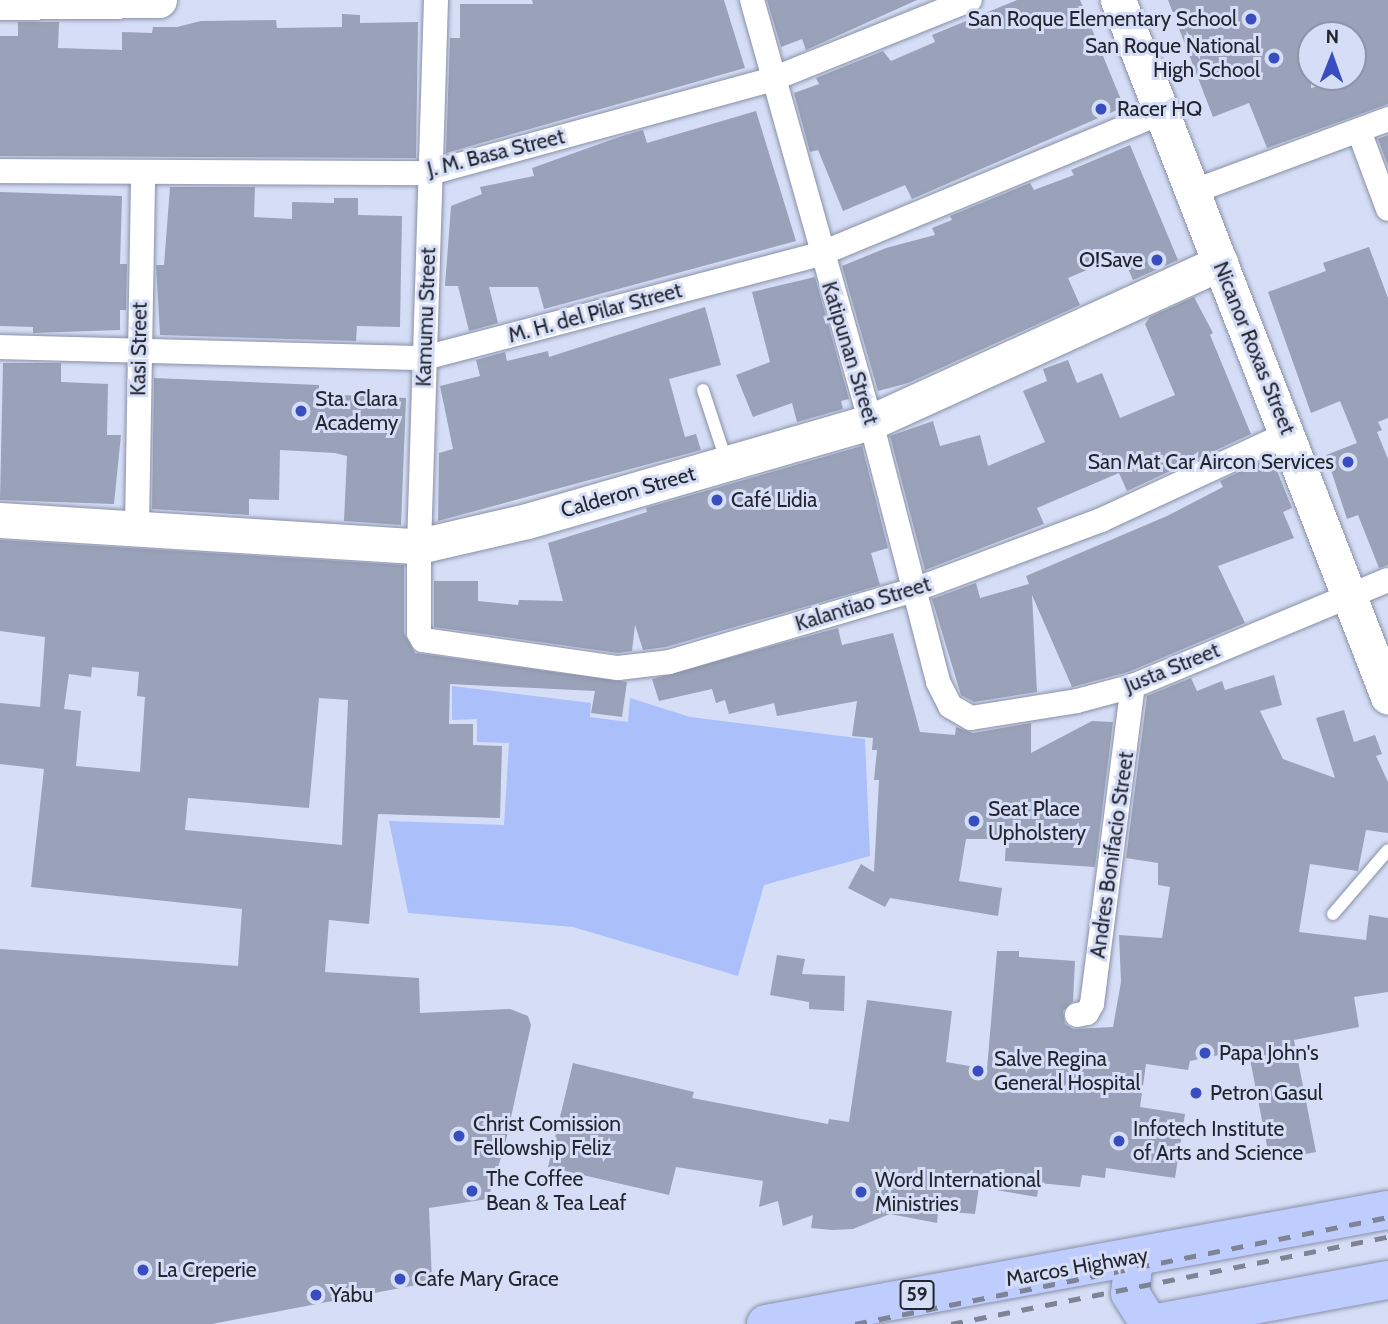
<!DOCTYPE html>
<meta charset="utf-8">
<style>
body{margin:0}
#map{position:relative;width:1388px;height:1324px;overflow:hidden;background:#d6def7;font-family:Cabin,sans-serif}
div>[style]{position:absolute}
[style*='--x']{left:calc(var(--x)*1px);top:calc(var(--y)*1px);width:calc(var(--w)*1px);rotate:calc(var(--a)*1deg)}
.green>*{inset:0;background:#abbffb}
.building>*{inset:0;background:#99a2b9}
.roads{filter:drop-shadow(0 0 2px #8890a7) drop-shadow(0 0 2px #8890a7)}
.lane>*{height:12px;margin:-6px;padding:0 6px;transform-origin:6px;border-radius:6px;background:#fff}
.street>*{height:24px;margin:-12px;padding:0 12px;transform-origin:12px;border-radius:12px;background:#fff}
.secondary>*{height:35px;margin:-17.5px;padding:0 17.5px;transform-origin:17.5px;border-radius:17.5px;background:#fff}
.primary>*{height:38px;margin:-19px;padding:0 19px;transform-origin:19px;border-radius:19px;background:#becdfe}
.rail>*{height:5px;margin-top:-2.5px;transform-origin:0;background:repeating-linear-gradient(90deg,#7e8495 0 12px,transparent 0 24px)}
.dots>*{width:19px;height:19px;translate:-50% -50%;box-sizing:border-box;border:4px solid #d6def7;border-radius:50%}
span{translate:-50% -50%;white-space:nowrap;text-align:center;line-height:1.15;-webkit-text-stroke:6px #d6def7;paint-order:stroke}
.shield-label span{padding:2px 5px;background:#d6def7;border:2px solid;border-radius:5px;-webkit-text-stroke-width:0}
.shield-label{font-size:19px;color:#23262f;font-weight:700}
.poi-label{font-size:21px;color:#23262f}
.right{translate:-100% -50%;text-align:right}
.left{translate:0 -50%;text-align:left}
.street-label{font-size:21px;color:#23262f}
.north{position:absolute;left:1297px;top:21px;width:70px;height:70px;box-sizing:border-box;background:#d6def7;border:2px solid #8e94a7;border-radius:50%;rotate:1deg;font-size:19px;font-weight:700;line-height:28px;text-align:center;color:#23262f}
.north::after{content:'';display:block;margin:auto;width:24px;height:32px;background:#384ec0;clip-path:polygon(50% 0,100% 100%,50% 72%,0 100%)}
</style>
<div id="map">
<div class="green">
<i style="clip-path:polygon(452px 686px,591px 703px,590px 717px,628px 722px,630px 698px,690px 717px,865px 739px,870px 856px,764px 885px,738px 976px,573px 927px,408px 913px,389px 821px,504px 825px,509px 743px,477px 742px,477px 719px,452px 720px)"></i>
</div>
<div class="building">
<i style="clip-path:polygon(532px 0,724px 0,745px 68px,446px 153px,450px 38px,460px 38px,460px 4px,533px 4px)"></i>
<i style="clip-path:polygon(767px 0,917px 0,806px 50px,802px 39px,781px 47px)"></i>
<i style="clip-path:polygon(1017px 0,1080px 0,1124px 107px,912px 199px,905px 185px,843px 211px,818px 150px,810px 152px,794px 93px,819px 84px,816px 78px,883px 51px,891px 61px,935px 42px,932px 35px)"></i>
<i style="clip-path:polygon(evenodd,1168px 0,1388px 0,1388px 104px,1267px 148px,1249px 103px,1213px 117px,1168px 0,1311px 35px,1353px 35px,1353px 77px,1311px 88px,1311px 35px)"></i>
<i style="clip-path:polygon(342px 14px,360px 15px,360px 23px,418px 22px,416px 158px,0 156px,0 36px,18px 36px,18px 22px,59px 22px,58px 48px,122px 50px,122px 32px,152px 33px,153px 27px,177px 27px,201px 21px,276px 20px,277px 28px,342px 27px)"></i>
<i style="clip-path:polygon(756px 111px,796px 241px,544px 309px,538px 287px,489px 287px,498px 323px,469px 331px,458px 286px,445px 286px,451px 206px,482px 194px,480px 187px,534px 176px,532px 168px,619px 137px,643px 130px,647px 143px)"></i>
<i style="clip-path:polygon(1388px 135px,1388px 166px,1378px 139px)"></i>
<i style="clip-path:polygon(1130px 145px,1178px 260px,1133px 280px,1122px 255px,1068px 278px,1080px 305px,908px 383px,878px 391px,842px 266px,886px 248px,935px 235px,932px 228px,952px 220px,950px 216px,1030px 183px,1034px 190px,1074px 175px,1071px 170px)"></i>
<i style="clip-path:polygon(170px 187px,255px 187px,254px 217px,292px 219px,292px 202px,334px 203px,334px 198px,358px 198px,358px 215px,402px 216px,400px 327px,357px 326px,356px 341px,160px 335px,156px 265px,164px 265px)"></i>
<i style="clip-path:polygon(0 192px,122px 196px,120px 264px,127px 264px,126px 310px,120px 310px,120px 330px,33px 333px,33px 327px,0 326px)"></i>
<i style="clip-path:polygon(1369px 247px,1388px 298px,1388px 418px,1378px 422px,1382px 430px,1377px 432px,1388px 459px,1388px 565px,1379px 568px,1358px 515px,1347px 519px,1326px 455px,1357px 443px,1340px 401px,1311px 413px,1268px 292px,1326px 271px,1323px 263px)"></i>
<i style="clip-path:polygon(815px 277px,849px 399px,841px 401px,843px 409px,797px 422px,792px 403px,753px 417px,736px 375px,770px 362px,752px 292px)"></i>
<i style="clip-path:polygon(1194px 297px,1213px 333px,1210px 335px,1251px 434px,1127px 491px,1119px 473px,1037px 508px,1044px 524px,925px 570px,890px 436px,933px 421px,940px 446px,980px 435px,988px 466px,1045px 442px,1023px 391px,1047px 381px,1043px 369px,1068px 360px,1077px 383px,1102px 373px,1120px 418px,1175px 395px,1145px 324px,1150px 317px)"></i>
<i style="clip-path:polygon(705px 307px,721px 365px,669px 379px,685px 437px,696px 434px,701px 450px,438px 521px,439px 453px,453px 449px,440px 386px,480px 376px,476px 360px,505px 352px,507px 361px,548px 351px,549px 357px)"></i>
<i style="clip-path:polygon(3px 363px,61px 363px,61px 382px,108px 384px,107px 435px,121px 435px,114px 504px,0 500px)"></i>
<i style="clip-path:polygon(154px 378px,319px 385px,319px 394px,406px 398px,401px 525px,344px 521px,347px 456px,335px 453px,280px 450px,279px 500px,249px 499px,249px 515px,152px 509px)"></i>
<i style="clip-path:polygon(862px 446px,888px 548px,871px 553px,880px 585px,666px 647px,643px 650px,635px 625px,632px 651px,618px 653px,434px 627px,434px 581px,478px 581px,478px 601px,518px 605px,519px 600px,563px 601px,548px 543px,647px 512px,646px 508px)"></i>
<i style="clip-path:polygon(1263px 461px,1273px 461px,1292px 508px,1283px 512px,1294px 538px,1218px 566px,1245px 623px,1128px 672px,1072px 687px,1032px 595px,1037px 692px,974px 702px,961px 695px,932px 599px,976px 583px,980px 598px,1029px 584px,1026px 576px,1167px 516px,1223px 487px,1220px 481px)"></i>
<i style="clip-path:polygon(evenodd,0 540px,404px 565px,404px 633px,415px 653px,627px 682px,622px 717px,591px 713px,595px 691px,450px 684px,449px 724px,473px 724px,473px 745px,502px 746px,500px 818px,378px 814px,369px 924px,329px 920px,325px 972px,419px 978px,420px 1013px,510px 1009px,528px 1016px,531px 1025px,505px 1145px,488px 1199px,429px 1208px,432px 1282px,212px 1324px,0 1324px,0 949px,238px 966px,242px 909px,31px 887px,44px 769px,0 764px,0 703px,40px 707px,45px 637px,0 631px,0 540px,92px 667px,139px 672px,137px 696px,145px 697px,140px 772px,76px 766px,81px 711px,64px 709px,69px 674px,91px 677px,92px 667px,0 540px,319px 698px,348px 700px,342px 845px,185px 830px,188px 798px,309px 808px,319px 698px)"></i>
<i style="clip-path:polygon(838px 628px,842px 645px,893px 633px,920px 732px,955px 735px,956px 727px,973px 733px,1031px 723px,1031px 753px,1092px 721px,1113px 722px,1095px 867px,1005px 861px,1006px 839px,966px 839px,959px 881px,1002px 888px,998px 916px,890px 898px,885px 907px,848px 888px,861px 864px,874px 872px,879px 780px,874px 780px,877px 750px,872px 750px,873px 738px,852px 736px,857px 701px,777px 716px,774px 703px,729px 714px,725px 700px,716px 703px,712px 689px,659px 701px,652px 679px)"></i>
<i style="clip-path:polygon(1274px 675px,1282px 705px,1260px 711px,1283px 759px,1335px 778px,1316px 718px,1344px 710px,1354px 742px,1375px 735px,1382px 754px,1376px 756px,1388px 782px,1388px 833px,1366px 830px,1358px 871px,1310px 864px,1299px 932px,1366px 940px,1369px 915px,1388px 918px,1388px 992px,1354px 997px,1359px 1027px,1294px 1040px,1316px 1152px,1270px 1161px,1248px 1049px,1190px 1061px,1188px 1070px,1146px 1064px,1140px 1107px,1185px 1114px,1175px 1178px,1106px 1168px,1105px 1178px,1082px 1175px,1080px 1187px,1039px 1183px,1037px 1197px,979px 1187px,975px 1214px,938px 1211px,937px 1223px,890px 1214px,853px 1229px,832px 1230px,811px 1228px,813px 1215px,783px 1226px,778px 1201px,759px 1207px,763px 1181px,676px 1167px,669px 1195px,548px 1167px,573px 1063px,694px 1092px,692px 1098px,828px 1124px,829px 1119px,849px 1122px,867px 1000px,952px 1011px,946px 1062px,987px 1069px,997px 951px,1019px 951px,1019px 957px,1075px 961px,1073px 1001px,1063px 1011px,1065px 1024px,1073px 1029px,1113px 1027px,1121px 982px,1119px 935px,1162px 938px,1170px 887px,1158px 885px,1158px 863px,1126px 858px,1147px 696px,1191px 678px,1197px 691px,1222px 681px,1225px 690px)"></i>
<i style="clip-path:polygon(777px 955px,805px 959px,802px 974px,845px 976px,844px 1011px,809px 1009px,809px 1002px,770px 995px)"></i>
</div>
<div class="roads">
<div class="lane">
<i style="--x:703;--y:390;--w:77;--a:71.8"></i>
<i style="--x:1333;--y:914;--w:84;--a:-49.3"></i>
</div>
<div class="street">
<i style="--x:436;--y:0;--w:546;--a:91.78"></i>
<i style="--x:419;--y:546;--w:87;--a:90"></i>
<i style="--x:419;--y:633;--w:8;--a:60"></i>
<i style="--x:423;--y:640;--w:197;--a:8.2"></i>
<i style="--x:618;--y:668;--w:51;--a:-6.7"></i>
<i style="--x:669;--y:662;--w:255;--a:-16.4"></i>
<i style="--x:914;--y:590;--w:200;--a:-20.5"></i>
<i style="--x:1101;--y:520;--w:207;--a:-24.8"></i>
<i style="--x:752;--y:0;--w:438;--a:74.3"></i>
<i style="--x:871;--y:422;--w:268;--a:75.5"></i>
<i style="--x:938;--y:682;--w:27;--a:63"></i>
<i style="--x:950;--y:706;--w:24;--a:30"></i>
<i style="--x:971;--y:718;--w:107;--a:-9.1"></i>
<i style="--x:1077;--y:701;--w:58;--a:-15"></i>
<i style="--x:1133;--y:686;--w:276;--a:-22.6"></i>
<i style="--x:1359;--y:131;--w:83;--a:69.6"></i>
<i style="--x:0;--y:171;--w:430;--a:0.3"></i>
<i style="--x:430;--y:173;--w:356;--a:-15.3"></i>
<i style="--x:773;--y:79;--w:212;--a:-21.9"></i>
<i style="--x:1192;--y:192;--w:209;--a:-20.4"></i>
<i style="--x:0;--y:347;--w:424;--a:1.5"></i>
<i style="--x:424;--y:358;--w:409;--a:-14.7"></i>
<i style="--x:820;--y:254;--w:369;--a:-22.5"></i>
<i style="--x:137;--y:526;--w:353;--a:-89"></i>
<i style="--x:1077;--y:1015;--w:10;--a:-11"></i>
<i style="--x:1087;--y:1013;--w:10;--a:-61"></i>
<i style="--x:1092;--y:1004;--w:321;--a:-82.7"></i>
</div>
<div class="secondary">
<i style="--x:1118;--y:0;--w:747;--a:68.82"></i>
<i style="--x:0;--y:2;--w:159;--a:-0.7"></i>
<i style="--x:0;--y:520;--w:420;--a:3.6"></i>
<i style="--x:419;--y:546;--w:111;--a:-13"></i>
<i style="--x:527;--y:521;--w:358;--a:-16.1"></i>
<i style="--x:871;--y:422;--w:384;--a:-24.5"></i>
</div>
<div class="primary">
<i style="--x:1134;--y:1257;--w:36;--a:96"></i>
<i style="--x:1130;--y:1293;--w:36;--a:58"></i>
<i style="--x:766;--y:1324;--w:632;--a:-10.39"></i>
<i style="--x:1152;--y:1324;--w:240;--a:-10.6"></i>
</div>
</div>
<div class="rail">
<i style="--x:855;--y:1324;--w:544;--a:-11.35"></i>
<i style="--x:951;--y:1324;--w:446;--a:-11.3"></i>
</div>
<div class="dots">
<i style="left:1251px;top:19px;background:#384ec0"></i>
<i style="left:1274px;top:58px;background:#384ec0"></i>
<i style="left:1101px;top:109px;background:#384ec0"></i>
<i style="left:1157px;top:260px;background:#384ec0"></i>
<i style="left:301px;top:411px;background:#384ec0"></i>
<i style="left:1348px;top:462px;background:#384ec0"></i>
<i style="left:717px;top:500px;background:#384ec0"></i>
<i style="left:974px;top:821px;background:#384ec0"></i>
<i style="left:1205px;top:1053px;background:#384ec0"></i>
<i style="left:978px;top:1071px;background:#384ec0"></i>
<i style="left:1196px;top:1093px;background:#384ec0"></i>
<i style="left:459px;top:1136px;background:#384ec0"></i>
<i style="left:1119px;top:1141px;background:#384ec0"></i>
<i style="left:472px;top:1191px;background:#384ec0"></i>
<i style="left:861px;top:1192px;background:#384ec0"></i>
<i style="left:143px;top:1270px;background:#384ec0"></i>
<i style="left:400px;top:1279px;background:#384ec0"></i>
<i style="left:316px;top:1295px;background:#384ec0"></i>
</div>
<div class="shield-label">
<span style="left:917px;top:1295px">59</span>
</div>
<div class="poi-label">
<span class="right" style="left:1237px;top:19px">San Roque Elementary School</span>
<span class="right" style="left:1260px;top:58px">San Roque National<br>High School</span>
<span class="left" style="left:1117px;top:109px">Racer HQ</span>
<span class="right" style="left:1143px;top:260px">O!Save</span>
<span class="left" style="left:315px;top:411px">Sta. Clara<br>Academy</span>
<span class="right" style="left:1334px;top:462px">San Mat Car Aircon Services</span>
<span class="left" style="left:731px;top:500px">Café Lidia</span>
<span class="left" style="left:988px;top:821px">Seat Place<br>Upholstery</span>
<span class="left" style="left:1219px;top:1053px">Papa John's</span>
<span class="left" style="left:994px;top:1071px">Salve Regina<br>General Hospital</span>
<span class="left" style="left:1210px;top:1093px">Petron Gasul</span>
<span class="left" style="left:473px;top:1136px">Christ Comission<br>Fellowship Feliz</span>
<span class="left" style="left:1133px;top:1141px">Infotech Institute<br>of Arts and Science</span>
<span class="left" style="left:486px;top:1191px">The Coffee<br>Bean &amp; Tea Leaf</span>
<span class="left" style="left:875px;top:1192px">Word International<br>Ministries</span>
<span class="left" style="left:157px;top:1270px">La Creperie</span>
<span class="left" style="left:414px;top:1279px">Cafe Mary Grace</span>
<span class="left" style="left:330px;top:1295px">Yabu</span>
</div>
<div class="street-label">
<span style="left:496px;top:153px;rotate:-14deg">J. M. Basa Street</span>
<span style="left:595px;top:313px;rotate:-15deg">M. H. del Pilar Street</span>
<span style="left:426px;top:317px;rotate:-88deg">Kamumu Street</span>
<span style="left:1254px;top:348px;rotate:68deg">Nicanor Roxas Street</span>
<span style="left:139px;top:349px;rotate:-89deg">Kasi Street</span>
<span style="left:850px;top:353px;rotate:73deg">Katipunan Street</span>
<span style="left:628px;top:492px;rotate:-16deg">Calderon Street</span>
<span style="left:863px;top:604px;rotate:-17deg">Kalantiao Street</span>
<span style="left:1172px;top:668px;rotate:-22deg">Justa Street</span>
<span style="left:1112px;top:855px;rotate:-82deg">Andres Bonifacio Street</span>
<span style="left:1077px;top:1267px;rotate:-10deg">Marcos Highway</span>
</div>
<div class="north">N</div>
</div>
